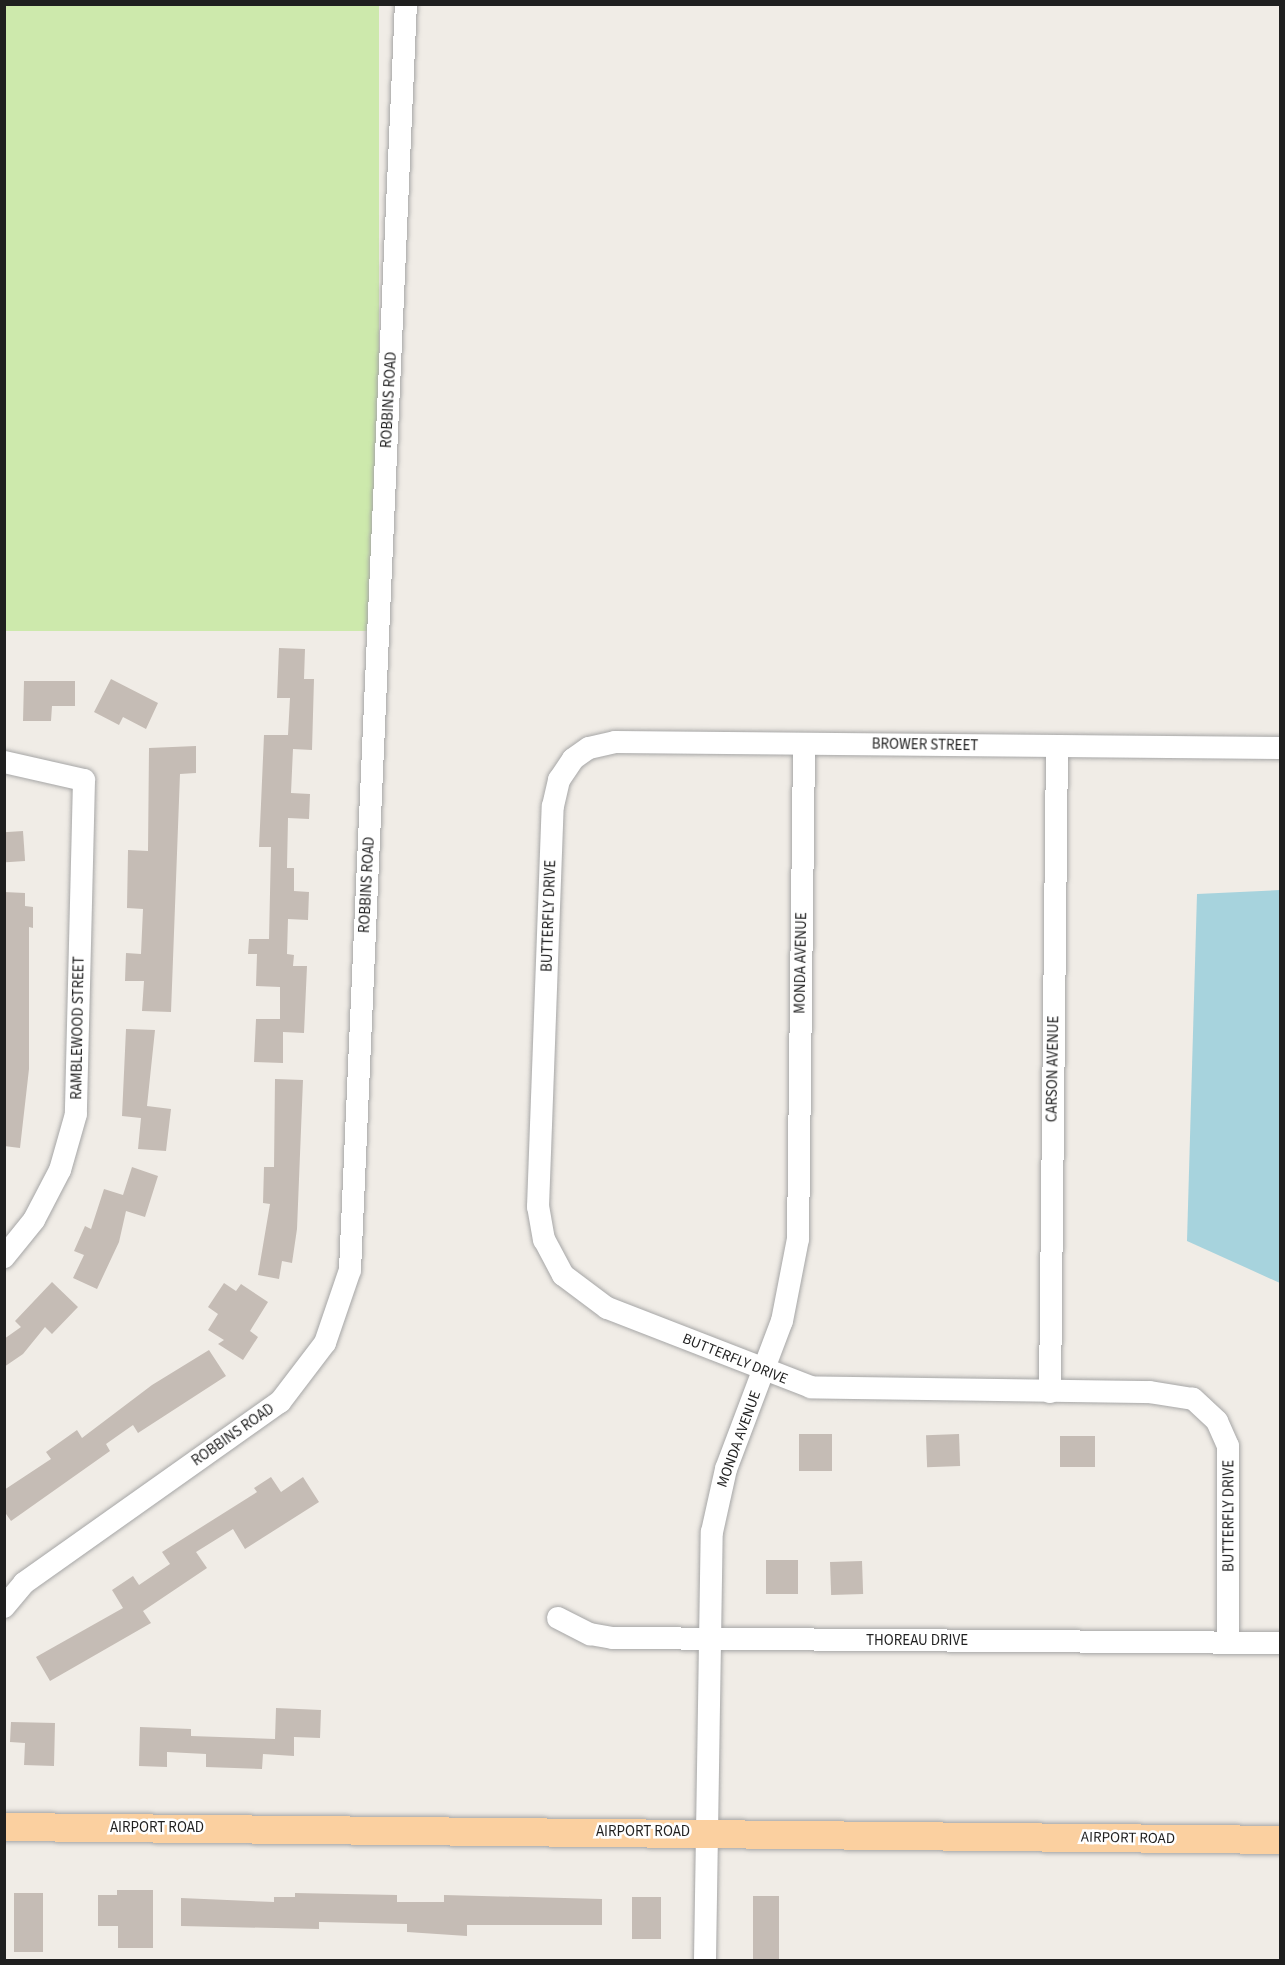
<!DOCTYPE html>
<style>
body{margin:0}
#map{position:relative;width:1285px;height:1965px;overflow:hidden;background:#f0ece6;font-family:"Source Sans 3",sans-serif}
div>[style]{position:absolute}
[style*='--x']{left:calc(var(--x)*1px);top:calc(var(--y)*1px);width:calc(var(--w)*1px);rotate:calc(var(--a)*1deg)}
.grass>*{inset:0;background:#cde9ac;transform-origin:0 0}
.water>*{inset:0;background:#a7d3dd}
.building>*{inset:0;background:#c5bcb5;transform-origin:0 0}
.roads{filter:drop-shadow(0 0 2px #a6a6a6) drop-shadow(0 0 2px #a6a6a6)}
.minor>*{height:22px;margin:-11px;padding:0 11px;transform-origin:11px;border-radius:11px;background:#fff}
.major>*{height:28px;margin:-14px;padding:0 14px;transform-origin:14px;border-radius:14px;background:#fbd0a0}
span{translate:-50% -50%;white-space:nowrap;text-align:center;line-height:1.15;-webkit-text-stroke:5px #fff;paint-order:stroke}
.street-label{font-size:15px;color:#1f1f1f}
.frame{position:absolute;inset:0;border:6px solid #1f1f1f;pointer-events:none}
</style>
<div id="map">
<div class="grass">
<i style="left:5px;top:4px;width:374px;height:627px"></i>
</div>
<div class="water">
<i style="clip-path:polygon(1280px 890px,1280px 1283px,1187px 1241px,1197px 894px)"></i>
</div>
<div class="building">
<i style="clip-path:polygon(279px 648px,305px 649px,304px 679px,314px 679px,312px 750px,293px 749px,291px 793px,310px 794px,309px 819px,288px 818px,287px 868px,294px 868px,294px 891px,309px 892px,308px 920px,288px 919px,287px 954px,294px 955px,293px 966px,307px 966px,304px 1033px,283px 1032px,283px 1063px,254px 1062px,256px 1019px,280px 1019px,280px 987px,256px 986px,257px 954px,248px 954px,249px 939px,269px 939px,271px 847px,259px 847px,261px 804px,264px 735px,288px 735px,290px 698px,277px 698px)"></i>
<i style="clip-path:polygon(111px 679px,158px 703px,146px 729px,123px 717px,119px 725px,94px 712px)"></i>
<i style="clip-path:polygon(24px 681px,75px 681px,75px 706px,52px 706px,51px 721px,23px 721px)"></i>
<i style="clip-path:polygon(196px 746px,196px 773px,180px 774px,171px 1012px,142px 1011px,144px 981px,125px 981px,126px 953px,141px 954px,143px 909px,127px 908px,128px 850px,148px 851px,149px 748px)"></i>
<i style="left:23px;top:831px;width:30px;height:19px;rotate:86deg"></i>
<i style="clip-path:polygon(4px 892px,25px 893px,25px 906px,33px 907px,33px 928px,29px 927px,29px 1069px,20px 1148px,4px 1146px)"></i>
<i style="clip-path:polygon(126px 1029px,155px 1030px,147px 1106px,171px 1109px,166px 1151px,138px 1149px,141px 1118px,122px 1116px)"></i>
<i style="clip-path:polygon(275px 1079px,303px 1080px,297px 1229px,292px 1263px,282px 1261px,279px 1279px,258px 1275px,270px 1204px,263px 1203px,264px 1167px,274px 1167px)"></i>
<i style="clip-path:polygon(132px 1167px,158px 1176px,145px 1217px,126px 1211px,119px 1242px,97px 1289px,73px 1278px,84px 1255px,74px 1251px,85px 1226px,91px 1229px,104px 1189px,123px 1195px)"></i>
<i style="clip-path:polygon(52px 1282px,78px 1307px,52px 1334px,45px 1327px,23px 1354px,4px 1367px,4px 1339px,21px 1327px,15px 1321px)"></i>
<i style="clip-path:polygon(224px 1283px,236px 1291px,241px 1284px,268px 1302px,250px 1331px,258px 1337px,243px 1360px,218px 1344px,224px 1340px,208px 1330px,218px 1314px,208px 1307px)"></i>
<i style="clip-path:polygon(209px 1350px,226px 1376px,138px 1433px,133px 1425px,106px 1444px,110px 1451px,11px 1521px,4px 1511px,4px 1490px,51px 1459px,46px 1452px,77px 1430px,82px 1438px,152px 1385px)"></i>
<i style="left:799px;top:1434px;width:33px;height:37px"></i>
<i style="left:959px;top:1434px;width:32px;height:33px;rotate:88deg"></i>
<i style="left:1060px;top:1436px;width:35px;height:31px"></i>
<i style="clip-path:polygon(271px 1477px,281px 1492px,303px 1477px,319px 1502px,245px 1549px,233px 1529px,196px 1552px,207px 1568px,143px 1611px,151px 1623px,50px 1681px,36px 1657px,123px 1608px,112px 1590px,133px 1576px,139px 1585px,170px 1564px,162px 1552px,257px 1492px,254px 1488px)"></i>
<i style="left:798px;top:1560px;width:34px;height:32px;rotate:90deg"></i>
<i style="left:862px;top:1561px;width:33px;height:32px;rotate:88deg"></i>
<i style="clip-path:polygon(276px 1708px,321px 1710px,320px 1738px,294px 1737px,294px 1756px,263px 1754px,262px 1769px,206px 1767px,206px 1754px,167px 1752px,167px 1767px,139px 1766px,140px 1727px,191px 1729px,191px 1736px,275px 1739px)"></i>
<i style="clip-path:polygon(11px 1722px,55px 1723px,54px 1766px,24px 1765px,25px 1743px,10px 1742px)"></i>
<i style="clip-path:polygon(117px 1890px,153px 1890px,153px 1948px,118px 1948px,118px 1926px,98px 1926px,98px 1895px,117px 1895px)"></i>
<i style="left:14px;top:1893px;width:29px;height:59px"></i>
<i style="clip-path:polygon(295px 1893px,397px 1895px,397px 1902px,444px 1902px,444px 1895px,602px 1899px,602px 1925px,467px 1925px,467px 1936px,407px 1932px,407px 1924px,319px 1922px,319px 1929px,181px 1926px,181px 1898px,274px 1902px,274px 1897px,295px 1897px)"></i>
<i style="left:753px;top:1896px;width:26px;height:64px"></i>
<i style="left:632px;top:1897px;width:29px;height:42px"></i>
</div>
<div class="roads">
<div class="minor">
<i style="--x:4;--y:762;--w:82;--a:12.7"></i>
<i style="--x:84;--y:780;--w:334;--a:91.4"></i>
<i style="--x:76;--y:1114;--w:58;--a:105.9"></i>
<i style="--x:60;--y:1170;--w:56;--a:117.5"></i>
<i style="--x:34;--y:1220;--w:48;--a:129"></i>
<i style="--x:1050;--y:1392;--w:646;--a:-89.38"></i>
<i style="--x:4;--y:1607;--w:31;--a:-50"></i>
<i style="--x:24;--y:1583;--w:314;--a:-35.3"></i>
<i style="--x:280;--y:1402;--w:74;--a:-52.7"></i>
<i style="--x:325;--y:1343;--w:77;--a:-71.1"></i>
<i style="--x:350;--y:1270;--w:1267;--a:-87.47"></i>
<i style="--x:558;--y:1618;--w:36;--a:27"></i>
<i style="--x:590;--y:1634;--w:23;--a:10"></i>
<i style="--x:613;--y:1638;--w:667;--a:0.43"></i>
<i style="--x:1228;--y:1643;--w:197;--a:-90"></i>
<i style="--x:1228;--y:1446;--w:27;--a:-114"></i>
<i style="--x:1217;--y:1421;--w:33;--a:-137"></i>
<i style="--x:1193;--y:1399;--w:45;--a:-171"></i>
<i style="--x:1149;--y:1392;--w:338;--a:-179.2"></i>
<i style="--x:811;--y:1387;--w:219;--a:-158.8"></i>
<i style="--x:607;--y:1308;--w:55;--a:-143.1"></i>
<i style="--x:563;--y:1275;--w:40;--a:-118"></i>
<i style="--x:544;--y:1240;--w:34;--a:-100"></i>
<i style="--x:538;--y:1207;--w:401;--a:-87.9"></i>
<i style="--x:553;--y:806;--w:27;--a:-77"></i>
<i style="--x:559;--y:780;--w:25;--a:-56"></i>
<i style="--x:573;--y:759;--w:19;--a:-35"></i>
<i style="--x:589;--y:748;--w:27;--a:-13"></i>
<i style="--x:615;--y:742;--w:665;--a:0.52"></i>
<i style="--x:705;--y:1960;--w:428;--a:-89.1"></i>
<i style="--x:712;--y:1532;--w:65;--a:-77.5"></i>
<i style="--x:726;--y:1469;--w:158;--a:-69.3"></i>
<i style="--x:782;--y:1321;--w:84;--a:-79"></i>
<i style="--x:798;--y:1239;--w:495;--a:-89.3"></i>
</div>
<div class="major">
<i style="--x:4;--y:1827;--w:1276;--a:0.58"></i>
</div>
</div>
<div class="street-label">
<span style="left:389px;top:400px;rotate:-87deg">ROBBINS ROAD</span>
<span style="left:925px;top:745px;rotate:1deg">BROWER STREET</span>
<span style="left:367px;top:885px;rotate:-87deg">ROBBINS ROAD</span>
<span style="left:549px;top:916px;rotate:-88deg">BUTTERFLY DRIVE</span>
<span style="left:801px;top:963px;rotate:-89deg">MONDA AVENUE</span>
<span style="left:78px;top:1028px;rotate:-89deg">RAMBLEWOOD STREET</span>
<span style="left:1053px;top:1069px;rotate:-89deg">CARSON AVENUE</span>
<span style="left:735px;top:1359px;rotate:22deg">BUTTERFLY DRIVE</span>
<span style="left:233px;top:1435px;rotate:-35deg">ROBBINS ROAD</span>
<span style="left:739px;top:1439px;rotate:-70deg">MONDA AVENUE</span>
<span style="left:1229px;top:1516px;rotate:-90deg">BUTTERFLY DRIVE</span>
<span style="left:917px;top:1641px">THOREAU DRIVE</span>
<span style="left:157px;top:1828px">AIRPORT ROAD</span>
<span style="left:643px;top:1832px">AIRPORT ROAD</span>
<span style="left:1128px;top:1838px;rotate:1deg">AIRPORT ROAD</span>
</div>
<div class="frame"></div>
</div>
